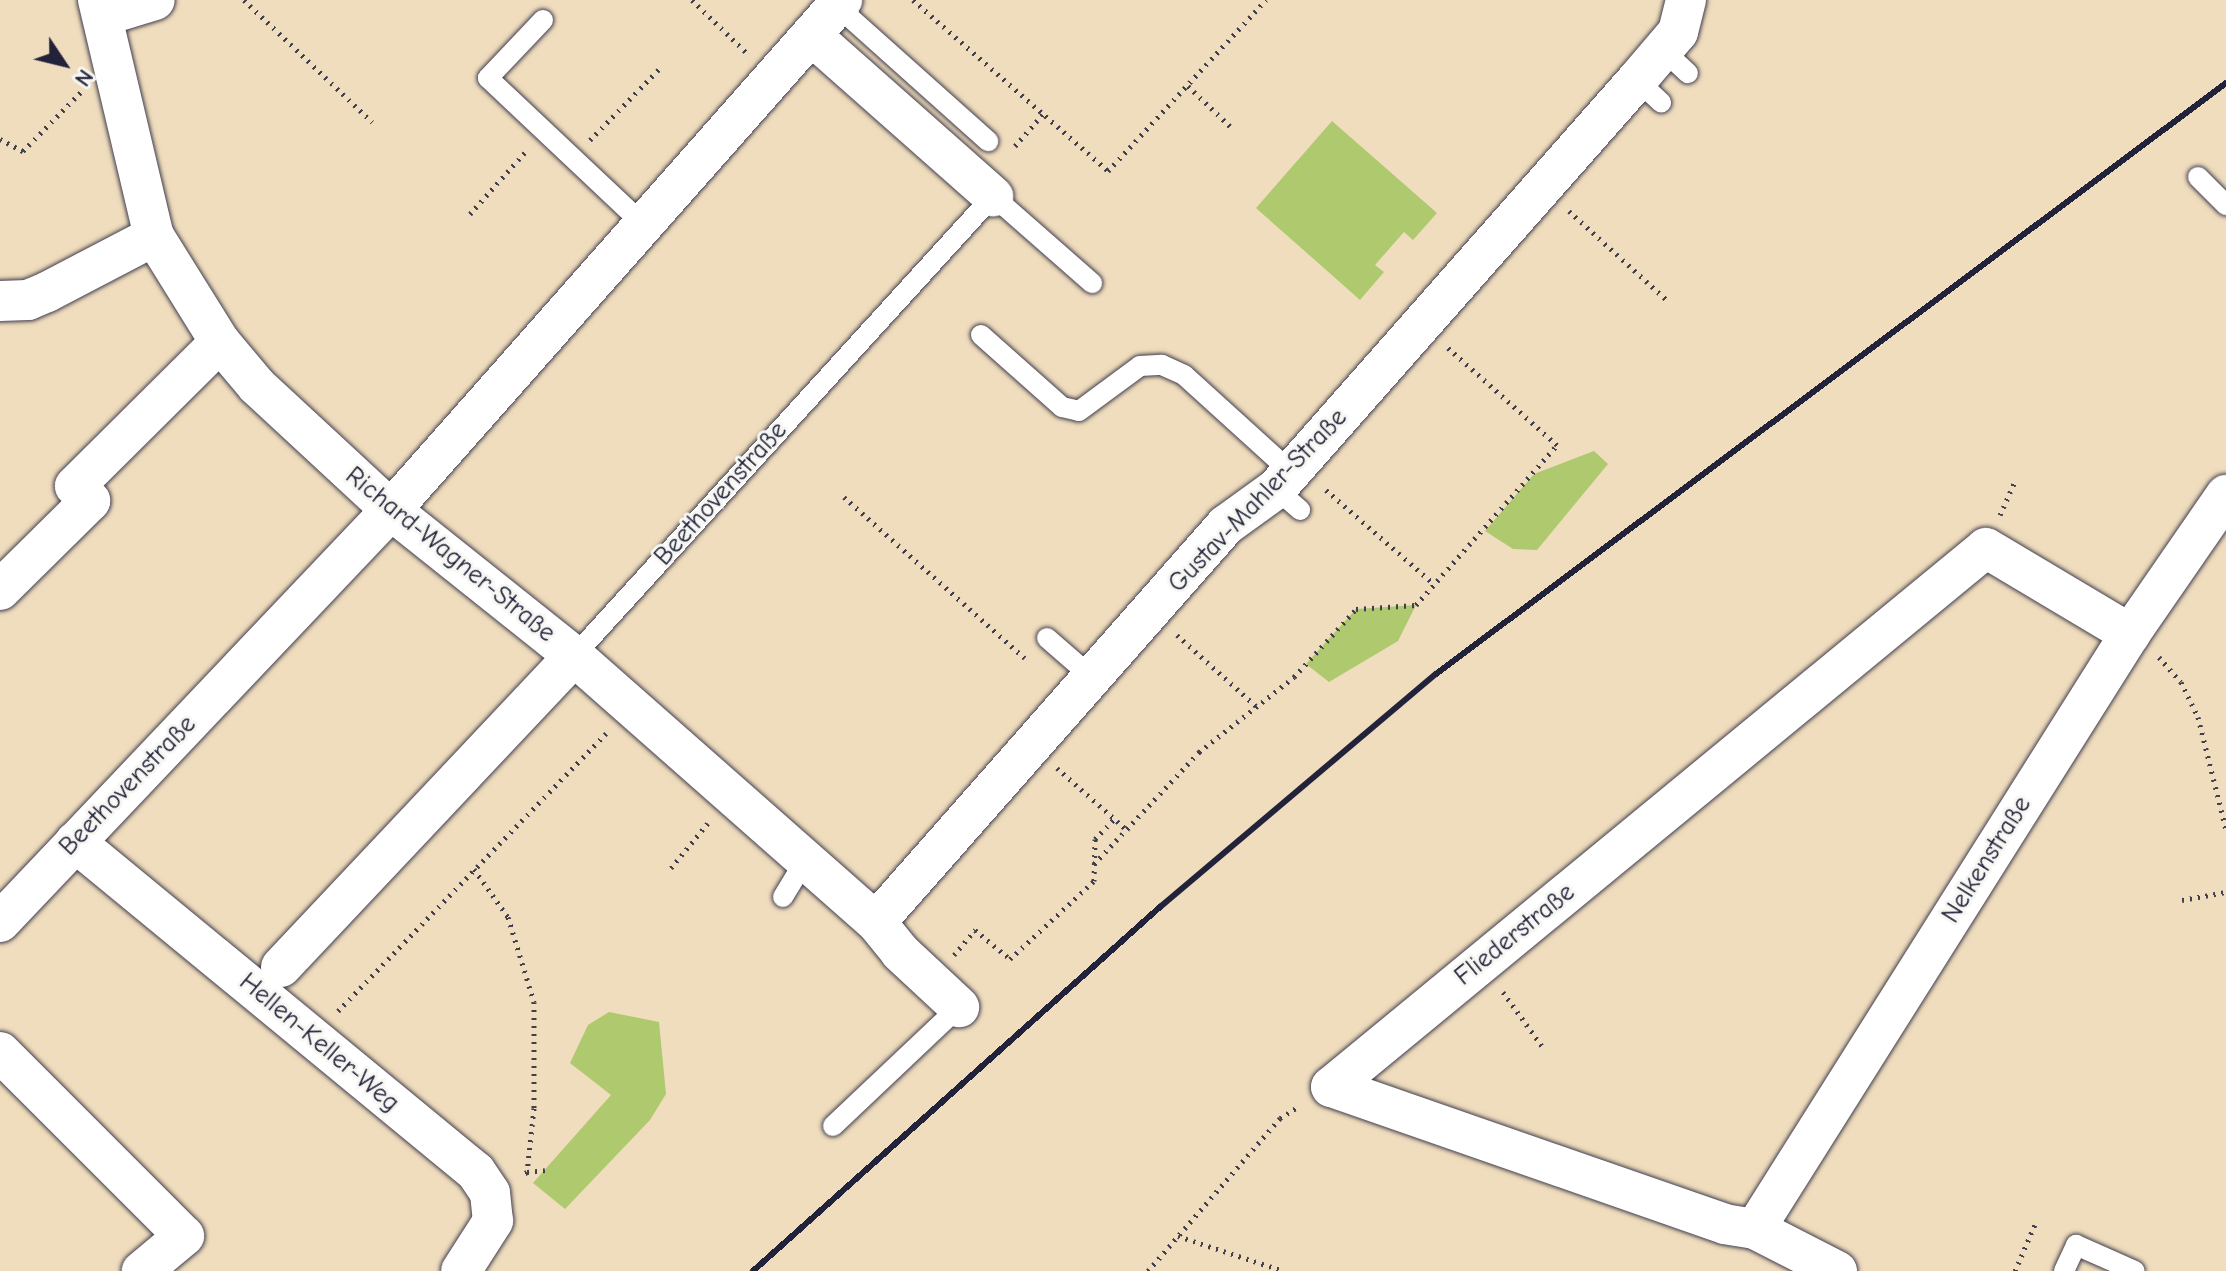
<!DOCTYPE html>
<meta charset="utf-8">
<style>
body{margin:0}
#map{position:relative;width:2226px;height:1271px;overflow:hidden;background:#f0ddbd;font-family:"Comic Neue",sans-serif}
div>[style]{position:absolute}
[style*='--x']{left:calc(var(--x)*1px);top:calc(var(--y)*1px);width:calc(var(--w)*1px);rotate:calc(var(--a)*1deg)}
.green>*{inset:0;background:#afc96e}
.path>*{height:5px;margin-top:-2.5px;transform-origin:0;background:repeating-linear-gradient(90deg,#413e4e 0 2px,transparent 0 8px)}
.roads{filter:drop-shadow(0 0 2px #413e4e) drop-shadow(0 0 2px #413e4e)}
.service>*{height:20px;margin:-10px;padding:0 10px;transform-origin:10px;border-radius:10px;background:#fff}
.minor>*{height:40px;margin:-20px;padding:0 20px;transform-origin:20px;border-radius:20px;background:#fff}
.rail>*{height:6px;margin:-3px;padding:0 3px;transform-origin:3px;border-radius:3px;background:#22223b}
span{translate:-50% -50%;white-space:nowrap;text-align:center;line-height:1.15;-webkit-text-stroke:6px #f6f6f2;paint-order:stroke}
.street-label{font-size:26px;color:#22223b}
.north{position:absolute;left:24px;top:24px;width:80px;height:80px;-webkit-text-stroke:6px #f6f6f2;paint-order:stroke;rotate:125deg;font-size:22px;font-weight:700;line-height:32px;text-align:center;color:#22223b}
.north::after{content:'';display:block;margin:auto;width:28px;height:36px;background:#22223b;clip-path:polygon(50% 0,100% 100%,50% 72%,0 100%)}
</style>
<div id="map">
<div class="green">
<i style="clip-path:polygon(1332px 121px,1437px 213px,1413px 240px,1404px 232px,1382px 257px,1375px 265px,1384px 272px,1360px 300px,1256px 208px)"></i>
<i style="clip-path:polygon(1594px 451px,1608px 464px,1537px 550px,1513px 549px,1485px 531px,1534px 474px)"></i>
<i style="clip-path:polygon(1416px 605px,1398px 641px,1329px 682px,1306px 664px,1356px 609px)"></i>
<i style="clip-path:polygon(609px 1012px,659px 1022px,666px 1094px,650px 1120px,565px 1209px,533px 1183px,611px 1095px,570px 1063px,588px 1025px)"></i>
</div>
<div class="path">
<i style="--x:244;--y:0;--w:177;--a:43.6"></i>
<i style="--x:692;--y:0;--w:78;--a:44"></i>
<i style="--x:913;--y:0;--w:259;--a:41.2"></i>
<i style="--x:1108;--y:171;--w:233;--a:-47.3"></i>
<i style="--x:1188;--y:86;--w:61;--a:43.7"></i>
<i style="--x:0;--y:139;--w:26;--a:28"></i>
<i style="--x:23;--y:151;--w:83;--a:-45.5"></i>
<i style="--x:590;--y:140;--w:103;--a:-45.8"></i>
<i style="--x:1015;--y:146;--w:43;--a:-48.8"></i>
<i style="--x:1569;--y:211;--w:135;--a:42.3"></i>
<i style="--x:470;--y:214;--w:86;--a:-48.3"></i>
<i style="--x:1326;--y:490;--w:143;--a:41"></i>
<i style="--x:844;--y:497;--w:242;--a:41.7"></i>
<i style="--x:2000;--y:515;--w:39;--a:-66"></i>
<i style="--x:1177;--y:635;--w:106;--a:41.9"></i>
<i style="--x:2159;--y:657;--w:33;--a:49"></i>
<i style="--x:2181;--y:682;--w:39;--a:64"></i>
<i style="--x:2198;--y:717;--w:115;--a:76"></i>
<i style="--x:1057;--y:768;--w:96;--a:41.6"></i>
<i style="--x:1094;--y:864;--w:154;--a:-46.8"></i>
<i style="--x:1199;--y:752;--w:121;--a:-38.3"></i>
<i style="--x:1294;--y:677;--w:92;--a:-47.6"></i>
<i style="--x:1356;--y:609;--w:60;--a:-3.8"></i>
<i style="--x:1416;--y:605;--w:213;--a:-48.6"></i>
<i style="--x:1557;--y:445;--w:147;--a:-138.3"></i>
<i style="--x:671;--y:868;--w:58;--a:-50.6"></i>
<i style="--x:474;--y:869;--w:59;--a:54.7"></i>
<i style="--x:508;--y:917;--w:89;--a:73"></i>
<i style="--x:534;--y:1002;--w:106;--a:90"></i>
<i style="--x:534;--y:1108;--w:64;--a:96.2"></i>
<i style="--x:527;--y:1172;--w:6;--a:149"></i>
<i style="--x:2182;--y:900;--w:45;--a:-10.3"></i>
<i style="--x:954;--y:955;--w:33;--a:-50"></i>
<i style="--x:975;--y:930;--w:45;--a:39.6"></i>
<i style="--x:1010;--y:959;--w:115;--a:-42.9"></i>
<i style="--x:1094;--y:881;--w:42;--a:-88.6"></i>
<i style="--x:1095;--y:839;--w:28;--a:-46"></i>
<i style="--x:1503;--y:992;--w:67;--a:54.2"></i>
<i style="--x:338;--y:1011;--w:386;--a:-46"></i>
<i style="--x:527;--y:1172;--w:18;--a:-6"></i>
<i style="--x:1178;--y:1236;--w:112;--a:18.3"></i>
<i style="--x:1148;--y:1271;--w:202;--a:-49.2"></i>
<i style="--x:1280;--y:1118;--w:22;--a:-32"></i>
<i style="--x:2015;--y:1271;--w:53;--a:-66.8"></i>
</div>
<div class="roads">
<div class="service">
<i style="--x:837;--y:6;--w:203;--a:41.8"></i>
<i style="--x:543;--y:20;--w:80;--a:133.5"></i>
<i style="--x:488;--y:78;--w:216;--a:43.3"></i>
<i style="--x:1663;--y:50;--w:34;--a:43"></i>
<i style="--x:1637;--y:80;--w:33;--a:43"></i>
<i style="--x:2198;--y:177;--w:40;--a:45"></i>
<i style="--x:981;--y:335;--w:108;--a:41.6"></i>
<i style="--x:1062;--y:407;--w:17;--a:13"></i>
<i style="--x:1079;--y:411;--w:76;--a:-36.4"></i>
<i style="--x:1140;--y:366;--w:22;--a:-3"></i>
<i style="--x:1162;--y:365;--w:24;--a:24"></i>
<i style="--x:1184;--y:375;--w:144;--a:42.2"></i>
<i style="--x:1276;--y:489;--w:32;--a:41"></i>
<i style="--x:1047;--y:638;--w:62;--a:41.1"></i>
<i style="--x:574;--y:656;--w:622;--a:-47.67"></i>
<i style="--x:993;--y:196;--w:132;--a:41.3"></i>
<i style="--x:783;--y:897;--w:44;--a:-58.8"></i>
<i style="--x:833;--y:1126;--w:173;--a:-43.4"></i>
<i style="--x:2064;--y:1271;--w:29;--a:-65"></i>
<i style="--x:2076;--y:1245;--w:64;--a:23.8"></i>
</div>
<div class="minor">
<i style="--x:98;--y:0;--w:243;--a:76.7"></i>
<i style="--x:154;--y:236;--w:125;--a:58.1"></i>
<i style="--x:220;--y:342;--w:57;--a:49.9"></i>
<i style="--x:257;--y:386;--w:183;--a:42.8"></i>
<i style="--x:391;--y:510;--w:234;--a:38.6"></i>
<i style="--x:574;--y:656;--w:402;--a:41.4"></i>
<i style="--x:876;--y:922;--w:38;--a:51"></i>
<i style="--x:900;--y:952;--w:81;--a:43"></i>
<i style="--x:103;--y:16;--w:54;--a:-17.1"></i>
<i style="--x:812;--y:36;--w:242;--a:41.5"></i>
<i style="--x:0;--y:301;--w:28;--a:-2"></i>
<i style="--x:28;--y:300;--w:21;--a:-23"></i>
<i style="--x:47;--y:292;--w:121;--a:-27.6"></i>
<i style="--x:0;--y:590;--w:127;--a:-44.7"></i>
<i style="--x:90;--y:501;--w:21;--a:-135"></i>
<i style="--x:75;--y:486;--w:204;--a:-44.8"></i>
<i style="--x:75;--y:842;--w:519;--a:39.45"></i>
<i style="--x:476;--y:1172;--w:25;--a:56"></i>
<i style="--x:490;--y:1193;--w:28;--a:84"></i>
<i style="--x:493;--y:1221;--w:59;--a:122.6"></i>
<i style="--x:0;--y:922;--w:568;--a:-46.5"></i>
<i style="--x:391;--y:510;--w:681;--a:-48.51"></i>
<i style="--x:876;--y:922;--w:529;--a:-48.6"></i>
<i style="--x:1226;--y:525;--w:62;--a:-35.8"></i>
<i style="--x:1276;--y:489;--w:546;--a:-48.57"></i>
<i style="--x:1637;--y:80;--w:63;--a:-49.5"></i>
<i style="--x:1678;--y:32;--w:33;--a:-76"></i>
<i style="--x:281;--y:967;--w:427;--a:-46.7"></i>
<i style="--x:0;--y:1052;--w:260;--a:45"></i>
<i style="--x:184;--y:1236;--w:55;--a:140.2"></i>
<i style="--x:1755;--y:1229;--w:703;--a:-57.78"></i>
<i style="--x:2130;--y:634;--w:169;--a:-55.4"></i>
<i style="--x:1837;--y:1271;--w:92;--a:-152.9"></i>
<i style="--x:1755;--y:1229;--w:30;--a:-171"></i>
<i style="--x:1725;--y:1224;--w:417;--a:-160.8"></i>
<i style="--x:1331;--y:1087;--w:848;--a:-39.45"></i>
<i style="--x:1986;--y:548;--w:168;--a:30.8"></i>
</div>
</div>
<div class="rail">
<i style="--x:753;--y:1271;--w:546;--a:-41.81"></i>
<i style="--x:1160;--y:907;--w:361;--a:-40.2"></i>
<i style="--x:1436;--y:674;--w:987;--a:-36.8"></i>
</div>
<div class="street-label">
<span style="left:721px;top:494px;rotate:-48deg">Beethovenstraße</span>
<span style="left:1258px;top:501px;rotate:-46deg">Gustav-Mahler-Straße</span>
<span style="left:450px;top:555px;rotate:39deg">Richard-Wagner-Straße</span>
<span style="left:128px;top:786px;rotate:-46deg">Beethovenstraße</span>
<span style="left:1987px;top:860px;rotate:-58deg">Nelkenstraße</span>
<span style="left:1515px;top:935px;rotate:-39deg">Fliederstraße</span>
<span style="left:319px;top:1043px;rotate:40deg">Hellen-Keller-Weg</span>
</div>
<div class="north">N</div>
</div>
